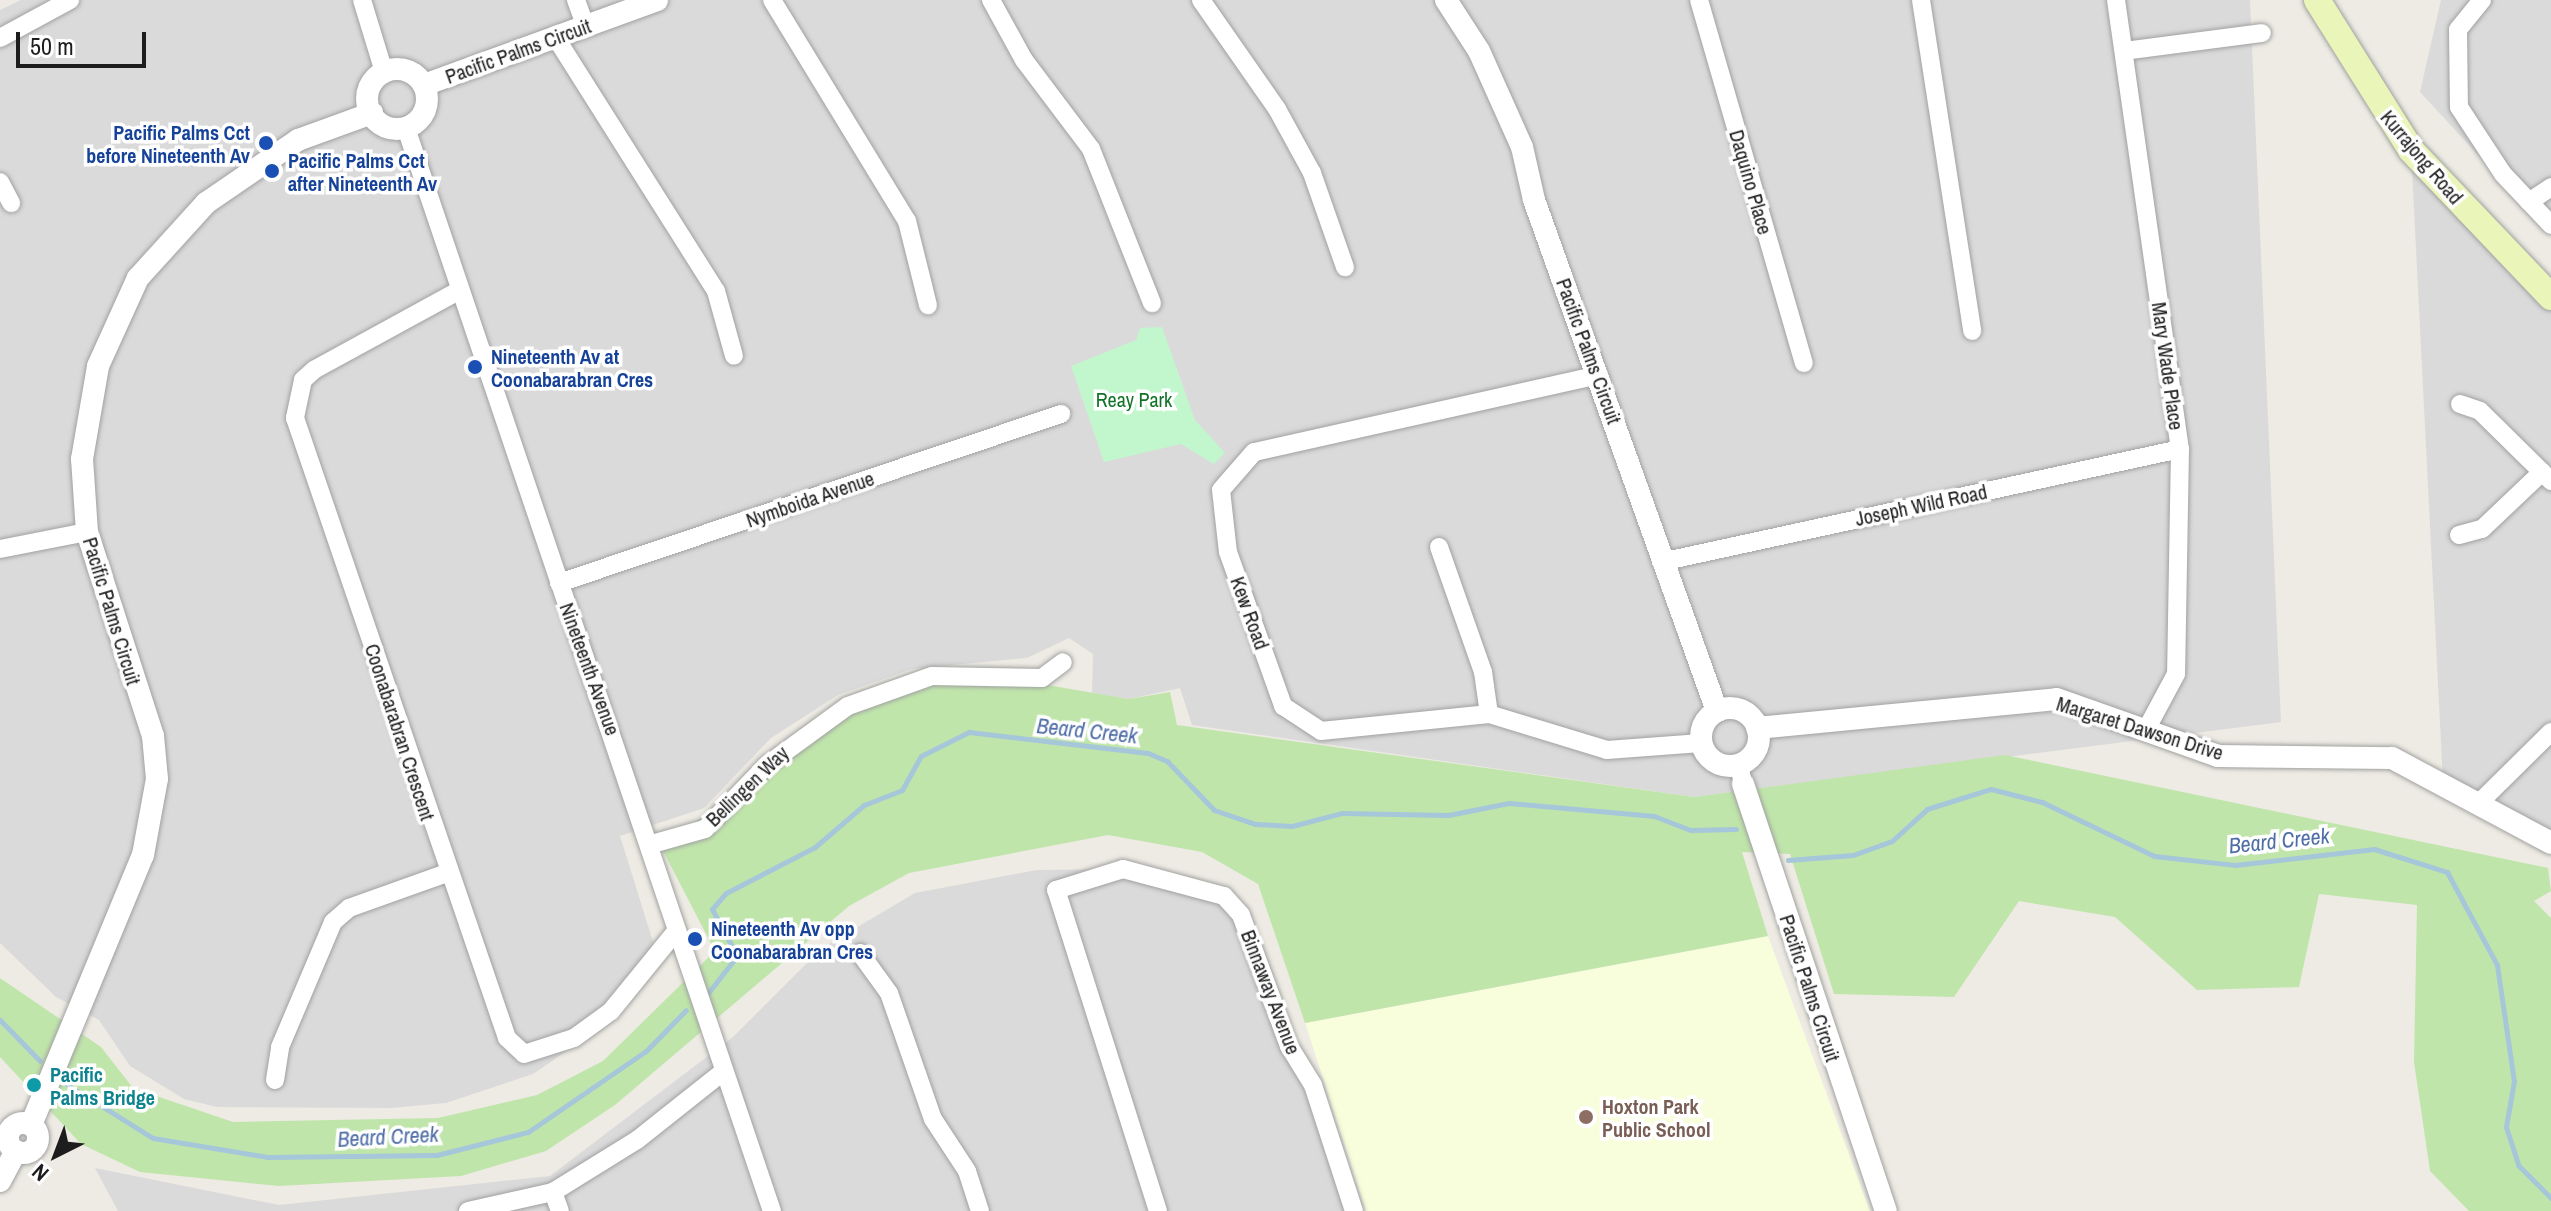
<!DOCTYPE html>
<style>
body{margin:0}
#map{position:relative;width:2551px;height:1211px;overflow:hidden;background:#edebe3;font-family:"Archivo Narrow",sans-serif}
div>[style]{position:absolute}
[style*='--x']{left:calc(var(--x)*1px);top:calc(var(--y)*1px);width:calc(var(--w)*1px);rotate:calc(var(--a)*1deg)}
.residential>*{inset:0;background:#dbdada}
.education>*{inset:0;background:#f8fddc}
.grass>*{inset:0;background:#c0e5ab}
.park>*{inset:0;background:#c2f6cd}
.stream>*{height:5px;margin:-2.5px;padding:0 2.5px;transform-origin:2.5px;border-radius:2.5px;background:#a6c6d9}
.roads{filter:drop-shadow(0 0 2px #a1a1a1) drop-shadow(0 0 2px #a1a1a1)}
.minor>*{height:18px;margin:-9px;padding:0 9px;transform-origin:9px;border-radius:9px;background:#fff}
.tertiary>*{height:22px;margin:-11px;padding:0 11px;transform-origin:11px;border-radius:11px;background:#fff}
.tertiary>.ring{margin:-11px;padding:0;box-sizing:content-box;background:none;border:22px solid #fff;border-radius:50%}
.secondary>*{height:26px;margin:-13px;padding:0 13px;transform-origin:13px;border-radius:13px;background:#eaf5b9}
.dots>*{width:22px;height:22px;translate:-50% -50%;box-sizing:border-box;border:4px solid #fff;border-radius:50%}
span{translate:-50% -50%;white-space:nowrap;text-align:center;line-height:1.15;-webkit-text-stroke:7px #fff;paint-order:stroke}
.street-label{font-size:20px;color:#1d1d1d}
.transit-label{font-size:20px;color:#164399;font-weight:700}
.right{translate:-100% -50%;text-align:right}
.left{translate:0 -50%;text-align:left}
.park-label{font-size:20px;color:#127328}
.culture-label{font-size:20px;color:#0d838f;font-weight:700}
.education-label{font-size:20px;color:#785e54;font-weight:700}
.water-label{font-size:22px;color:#4f6ea6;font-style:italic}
.north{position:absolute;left:16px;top:1115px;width:80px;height:80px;-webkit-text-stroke:6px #fff;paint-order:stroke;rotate:222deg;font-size:22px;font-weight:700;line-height:32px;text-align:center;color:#1d1d1d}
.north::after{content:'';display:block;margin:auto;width:28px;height:36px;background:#1d1d1d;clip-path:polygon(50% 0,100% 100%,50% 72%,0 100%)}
.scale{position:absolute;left:16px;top:32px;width:130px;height:36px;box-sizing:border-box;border:4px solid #1d1d1d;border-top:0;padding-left:10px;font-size:24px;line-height:28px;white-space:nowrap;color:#1d1d1d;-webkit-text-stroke:6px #fff;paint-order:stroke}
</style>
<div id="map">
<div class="residential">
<i style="clip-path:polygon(21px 0,2250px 0,2281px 722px,1694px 797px,1192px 725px,1180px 688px,1129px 699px,1092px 693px,1093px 654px,1069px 638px,1027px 658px,912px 669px,838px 695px,771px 738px,704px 808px,620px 836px,660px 964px,609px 1022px,533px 1074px,446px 1103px,391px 1108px,217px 1107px,184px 1099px,130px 1066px,99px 1020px,56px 997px,0 943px,0 10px)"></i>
<i style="clip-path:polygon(2441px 0,2551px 0,2551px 234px,2420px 92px)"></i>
<i style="clip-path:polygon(2411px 150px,2551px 297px,2551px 843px,2443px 782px)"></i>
<i style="clip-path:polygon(1123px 869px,1224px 896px,1241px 915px,1354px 1211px,118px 1211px,95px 1168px,279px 1205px,550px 1176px,733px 1037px,822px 948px,915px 893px,1037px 870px)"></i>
</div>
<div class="education">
<i style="clip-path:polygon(1768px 936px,1870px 1211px,1366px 1211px,1305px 1023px)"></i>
</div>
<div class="grass">
<i style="clip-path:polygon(1018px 680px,1129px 699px,1170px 692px,1177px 725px,1694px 797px,2005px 755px,2548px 868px,2551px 891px,2534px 901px,2551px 918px,2551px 1211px,2469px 1211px,2430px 1171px,2414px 1062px,2417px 905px,2319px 894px,2299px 987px,2197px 990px,2115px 917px,2019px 901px,1954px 997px,1834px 994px,1790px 854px,1742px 852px,1768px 936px,1305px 1023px,1258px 884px,1202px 852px,1108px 835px,909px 873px,849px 906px,615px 1105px,546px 1151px,461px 1176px,279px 1186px,140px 1172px,81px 1144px,0 1057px,0 978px,101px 1047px,133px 1088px,233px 1122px,438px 1118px,537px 1095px,603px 1061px,715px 951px,663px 851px,689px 824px,715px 812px,785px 742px,914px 681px)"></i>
</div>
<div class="park">
<i style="clip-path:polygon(1162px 327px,1195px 420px,1225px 453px,1214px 464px,1181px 444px,1104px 462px,1071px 366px,1136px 340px,1140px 328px)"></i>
</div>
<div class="stream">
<i style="--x:1788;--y:860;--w:65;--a:-4.4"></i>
<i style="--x:1853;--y:855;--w:41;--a:-19.7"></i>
<i style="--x:1892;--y:841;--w:47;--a:-42.4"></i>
<i style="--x:1927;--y:809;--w:67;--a:-17.4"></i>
<i style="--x:1991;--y:789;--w:53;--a:14.3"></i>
<i style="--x:2042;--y:802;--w:124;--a:25.7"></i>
<i style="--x:2154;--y:856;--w:81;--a:6.3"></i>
<i style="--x:2235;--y:865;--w:140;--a:-6.6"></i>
<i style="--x:2374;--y:849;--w:77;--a:17.5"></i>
<i style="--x:2447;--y:872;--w:106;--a:61.7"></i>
<i style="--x:2497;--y:965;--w:117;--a:81.7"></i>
<i style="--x:2514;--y:1081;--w:47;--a:99.9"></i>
<i style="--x:2506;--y:1127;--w:40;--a:72"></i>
<i style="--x:2518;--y:1165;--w:47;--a:45"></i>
<i style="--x:708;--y:993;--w:47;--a:-51.9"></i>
<i style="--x:737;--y:956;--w:53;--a:-118"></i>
<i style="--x:712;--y:909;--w:21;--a:-49"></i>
<i style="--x:726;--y:893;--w:100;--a:-27.3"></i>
<i style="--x:815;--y:847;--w:65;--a:-40.6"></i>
<i style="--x:864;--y:805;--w:41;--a:-21.5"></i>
<i style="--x:902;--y:790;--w:39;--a:-61"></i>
<i style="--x:921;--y:756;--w:54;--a:-26.6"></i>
<i style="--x:969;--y:732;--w:180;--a:6.7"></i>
<i style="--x:1148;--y:753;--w:21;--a:23"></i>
<i style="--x:1167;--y:761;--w:68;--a:46.2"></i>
<i style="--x:1214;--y:810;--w:43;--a:18.9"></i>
<i style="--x:1255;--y:824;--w:37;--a:3"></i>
<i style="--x:1292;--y:826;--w:52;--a:-14.6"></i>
<i style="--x:1342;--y:813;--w:106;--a:1.1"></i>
<i style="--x:1448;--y:815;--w:62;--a:-11.1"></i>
<i style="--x:1509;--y:803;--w:146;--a:5.1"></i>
<i style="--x:1654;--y:816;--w:39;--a:21"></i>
<i style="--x:1690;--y:830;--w:46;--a:-1.2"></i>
<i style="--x:0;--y:1020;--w:57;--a:45.7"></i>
<i style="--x:63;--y:1082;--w:106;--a:31.9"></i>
<i style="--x:153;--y:1138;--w:117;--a:9.4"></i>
<i style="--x:268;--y:1157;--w:169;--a:-0.7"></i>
<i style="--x:437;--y:1155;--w:94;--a:-14.2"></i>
<i style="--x:528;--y:1132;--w:143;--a:-34.5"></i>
<i style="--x:646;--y:1051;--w:57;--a:-45.7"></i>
</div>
<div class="roads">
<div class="minor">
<i style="--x:362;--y:0;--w:75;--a:73"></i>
<i style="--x:576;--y:0;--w:29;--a:70"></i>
<i style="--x:772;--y:0;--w:259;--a:58.6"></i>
<i style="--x:907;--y:221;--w:87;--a:76"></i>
<i style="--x:991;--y:0;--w:68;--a:61.2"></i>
<i style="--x:1024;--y:60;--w:111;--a:53"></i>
<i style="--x:1091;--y:149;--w:166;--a:68.4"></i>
<i style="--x:1201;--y:0;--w:133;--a:55.1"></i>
<i style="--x:1277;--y:109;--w:73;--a:61.3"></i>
<i style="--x:1312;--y:173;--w:100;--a:70.7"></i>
<i style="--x:1699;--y:0;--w:378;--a:73.9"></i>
<i style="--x:1921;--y:0;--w:335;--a:81.2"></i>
<i style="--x:2116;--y:0;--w:454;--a:81.9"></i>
<i style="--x:2180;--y:449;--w:225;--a:91"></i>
<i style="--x:2176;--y:674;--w:61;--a:118.2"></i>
<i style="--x:2482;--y:0;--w:38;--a:129"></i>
<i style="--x:2458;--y:30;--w:77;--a:89.3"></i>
<i style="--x:2459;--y:107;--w:80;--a:56.7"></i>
<i style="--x:2503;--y:174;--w:70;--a:46.7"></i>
<i style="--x:0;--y:38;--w:80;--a:-28.5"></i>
<i style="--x:556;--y:38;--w:299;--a:57.7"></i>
<i style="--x:716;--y:291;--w:67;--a:74.5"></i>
<i style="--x:2124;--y:51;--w:139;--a:-7.4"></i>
<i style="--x:406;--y:128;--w:1143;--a:71.33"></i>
<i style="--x:0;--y:182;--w:24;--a:62"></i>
<i style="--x:2529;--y:202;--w:27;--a:-34"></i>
<i style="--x:460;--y:290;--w:166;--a:151.3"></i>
<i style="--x:314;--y:370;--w:15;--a:138"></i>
<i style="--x:303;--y:380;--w:39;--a:102"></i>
<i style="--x:295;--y:418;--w:655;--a:71.12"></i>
<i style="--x:507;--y:1038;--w:23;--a:43"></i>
<i style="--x:524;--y:1054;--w:52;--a:-17.7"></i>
<i style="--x:574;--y:1038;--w:46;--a:-36.1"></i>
<i style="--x:611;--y:1011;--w:104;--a:-50.8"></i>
<i style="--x:1599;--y:375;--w:353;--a:167.4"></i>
<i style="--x:1254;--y:452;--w:50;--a:131"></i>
<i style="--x:1221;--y:490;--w:62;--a:83.6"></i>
<i style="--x:1228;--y:552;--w:164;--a:70.3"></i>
<i style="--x:1283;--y:706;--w:45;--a:33.3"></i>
<i style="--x:1321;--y:731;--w:169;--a:-5.8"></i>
<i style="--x:1489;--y:714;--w:123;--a:17"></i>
<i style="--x:1607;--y:750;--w:94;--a:-4.3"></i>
<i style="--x:2460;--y:404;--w:21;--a:19"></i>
<i style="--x:2480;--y:411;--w:100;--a:44.6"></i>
<i style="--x:2459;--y:535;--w:24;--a:-15"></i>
<i style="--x:2482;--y:529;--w:83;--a:-43.5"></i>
<i style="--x:1439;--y:547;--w:133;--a:70.6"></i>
<i style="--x:1483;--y:672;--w:42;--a:81.9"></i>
<i style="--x:0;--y:549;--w:89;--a:-11.1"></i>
<i style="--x:1661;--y:562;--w:531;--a:-12.28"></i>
<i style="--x:559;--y:583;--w:530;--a:-18.61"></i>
<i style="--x:1739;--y:764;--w:20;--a:79"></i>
<i style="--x:2480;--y:802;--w:100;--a:-44.6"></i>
<i style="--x:652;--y:844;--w:55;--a:-15.8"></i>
<i style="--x:705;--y:829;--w:89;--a:-45.9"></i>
<i style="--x:767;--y:765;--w:100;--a:-36.1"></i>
<i style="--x:848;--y:706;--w:89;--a:-19.7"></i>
<i style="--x:932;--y:676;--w:110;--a:1"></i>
<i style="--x:1042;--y:678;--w:26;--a:-37"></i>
<i style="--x:860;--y:953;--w:49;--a:54.1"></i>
<i style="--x:889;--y:993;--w:133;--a:70.8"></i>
<i style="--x:933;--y:1119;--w:62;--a:56.8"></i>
<i style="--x:967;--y:1171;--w:42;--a:72"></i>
<i style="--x:275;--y:1080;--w:33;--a:-81"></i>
<i style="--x:280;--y:1047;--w:136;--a:-67"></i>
<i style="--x:333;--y:922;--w:21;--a:-41"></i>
<i style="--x:349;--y:908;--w:104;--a:-19.7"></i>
<i style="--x:553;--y:1192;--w:20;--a:70"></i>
<i style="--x:468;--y:1211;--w:87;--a:-12.6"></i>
<i style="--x:553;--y:1192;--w:99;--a:-31.8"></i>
<i style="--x:637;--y:1140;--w:111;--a:-38.4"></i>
<i style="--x:1158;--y:1211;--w:337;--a:-107.6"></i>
<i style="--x:1056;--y:890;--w:70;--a:-17.4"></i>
<i style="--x:1123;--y:869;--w:105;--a:15"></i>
<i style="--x:1224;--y:896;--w:25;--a:48"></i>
<i style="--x:1241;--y:915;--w:140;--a:69.9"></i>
<i style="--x:1289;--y:1046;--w:46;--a:58.4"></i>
<i style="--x:1313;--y:1085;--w:133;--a:72"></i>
</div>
<div class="tertiary">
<i style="--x:1446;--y:0;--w:61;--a:57.1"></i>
<i style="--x:1479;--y:51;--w:105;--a:65.9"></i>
<i style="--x:1522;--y:147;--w:54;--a:77.2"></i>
<i style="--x:1534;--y:200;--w:543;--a:70.3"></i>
<i class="ring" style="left:367px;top:69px;width:38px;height:38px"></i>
<i style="--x:424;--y:85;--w:248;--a:-20"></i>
<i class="ring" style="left:1701px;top:708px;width:36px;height:36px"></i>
<i style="--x:1757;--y:728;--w:301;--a:-5.5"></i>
<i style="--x:2057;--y:699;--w:171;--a:19.5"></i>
<i style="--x:2218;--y:756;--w:174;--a:0.7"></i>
<i style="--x:2392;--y:758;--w:180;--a:28.1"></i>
<i style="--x:1743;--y:784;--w:450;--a:71.5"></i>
<i class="ring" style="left:8px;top:1123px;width:8px;height:8px"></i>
<i style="--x:31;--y:1125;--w:292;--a:-67.5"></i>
<i style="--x:143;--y:855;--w:77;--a:-79.6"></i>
<i style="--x:157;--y:779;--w:43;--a:-95.3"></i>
<i style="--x:153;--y:736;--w:214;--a:-107.9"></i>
<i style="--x:87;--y:532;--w:73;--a:-93.9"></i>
<i style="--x:82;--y:459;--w:94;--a:-80.2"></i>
<i style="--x:98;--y:366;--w:97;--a:-65.6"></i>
<i style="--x:138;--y:278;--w:101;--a:-47.8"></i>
<i style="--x:206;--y:203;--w:112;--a:-34.4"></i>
<i style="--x:298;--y:140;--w:79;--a:-20"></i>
<i style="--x:0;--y:1181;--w:34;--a:-62"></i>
</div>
<div class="secondary">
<i style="--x:2317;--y:0;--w:177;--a:57.9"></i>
<i style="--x:2411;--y:150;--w:203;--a:46.4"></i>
</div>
</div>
<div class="dots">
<i style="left:266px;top:143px;background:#1a4fb4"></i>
<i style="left:272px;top:171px;background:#1a4fb4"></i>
<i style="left:475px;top:367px;background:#1a4fb4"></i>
<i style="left:695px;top:939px;background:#1a4fb4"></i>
<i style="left:34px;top:1085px;background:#0f9aa8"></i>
<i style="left:1586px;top:1117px;background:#8d6e63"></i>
</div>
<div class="street-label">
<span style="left:518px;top:51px;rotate:-20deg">Pacific Palms Circuit</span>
<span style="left:2422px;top:157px;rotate:50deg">Kurrajong Road</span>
<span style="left:1751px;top:182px;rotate:74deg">Daquino Place</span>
<span style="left:1589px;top:351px;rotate:70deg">Pacific Palms Circuit</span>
<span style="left:2168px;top:366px;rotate:82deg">Mary Wade Place</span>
<span style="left:810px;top:499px;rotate:-19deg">Nymboida Avenue</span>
<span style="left:1921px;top:505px;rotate:-12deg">Joseph Wild Road</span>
<span style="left:112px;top:611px;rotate:73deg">Pacific Palms Circuit</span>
<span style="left:1250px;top:613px;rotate:70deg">Kew Road</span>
<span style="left:590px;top:669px;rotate:70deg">Nineteenth Avenue</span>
<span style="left:2140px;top:728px;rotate:17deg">Margaret Dawson Drive</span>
<span style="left:400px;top:732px;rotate:72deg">Coonabarabran Crescent</span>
<span style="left:747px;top:786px;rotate:-44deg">Bellingen Way</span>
<span style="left:1810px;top:988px;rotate:72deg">Pacific Palms Circuit</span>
<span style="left:1271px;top:992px;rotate:69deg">Binnaway Avenue</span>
</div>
<div class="transit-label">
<span class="right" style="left:250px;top:144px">Pacific Palms Cct<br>before Nineteenth Av</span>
<span class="left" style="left:288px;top:172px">Pacific Palms Cct<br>after Nineteenth Av</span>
<span class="left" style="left:491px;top:368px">Nineteenth Av at<br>Coonabarabran Cres</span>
<span class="left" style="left:711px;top:940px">Nineteenth Av opp<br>Coonabarabran Cres</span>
</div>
<div class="park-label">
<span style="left:1134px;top:399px">Reay Park</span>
</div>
<div class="culture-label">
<span class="left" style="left:50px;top:1086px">Pacific<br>Palms Bridge</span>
</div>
<div class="education-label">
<span class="left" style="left:1602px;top:1118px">Hoxton Park<br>Public School</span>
</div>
<div class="water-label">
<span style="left:1087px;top:731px;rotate:6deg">Beard Creek</span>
<span style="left:2279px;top:841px;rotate:-6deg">Beard Creek</span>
<span style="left:388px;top:1137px;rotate:-3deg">Beard Creek</span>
</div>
<div class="north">N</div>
<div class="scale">50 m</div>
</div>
